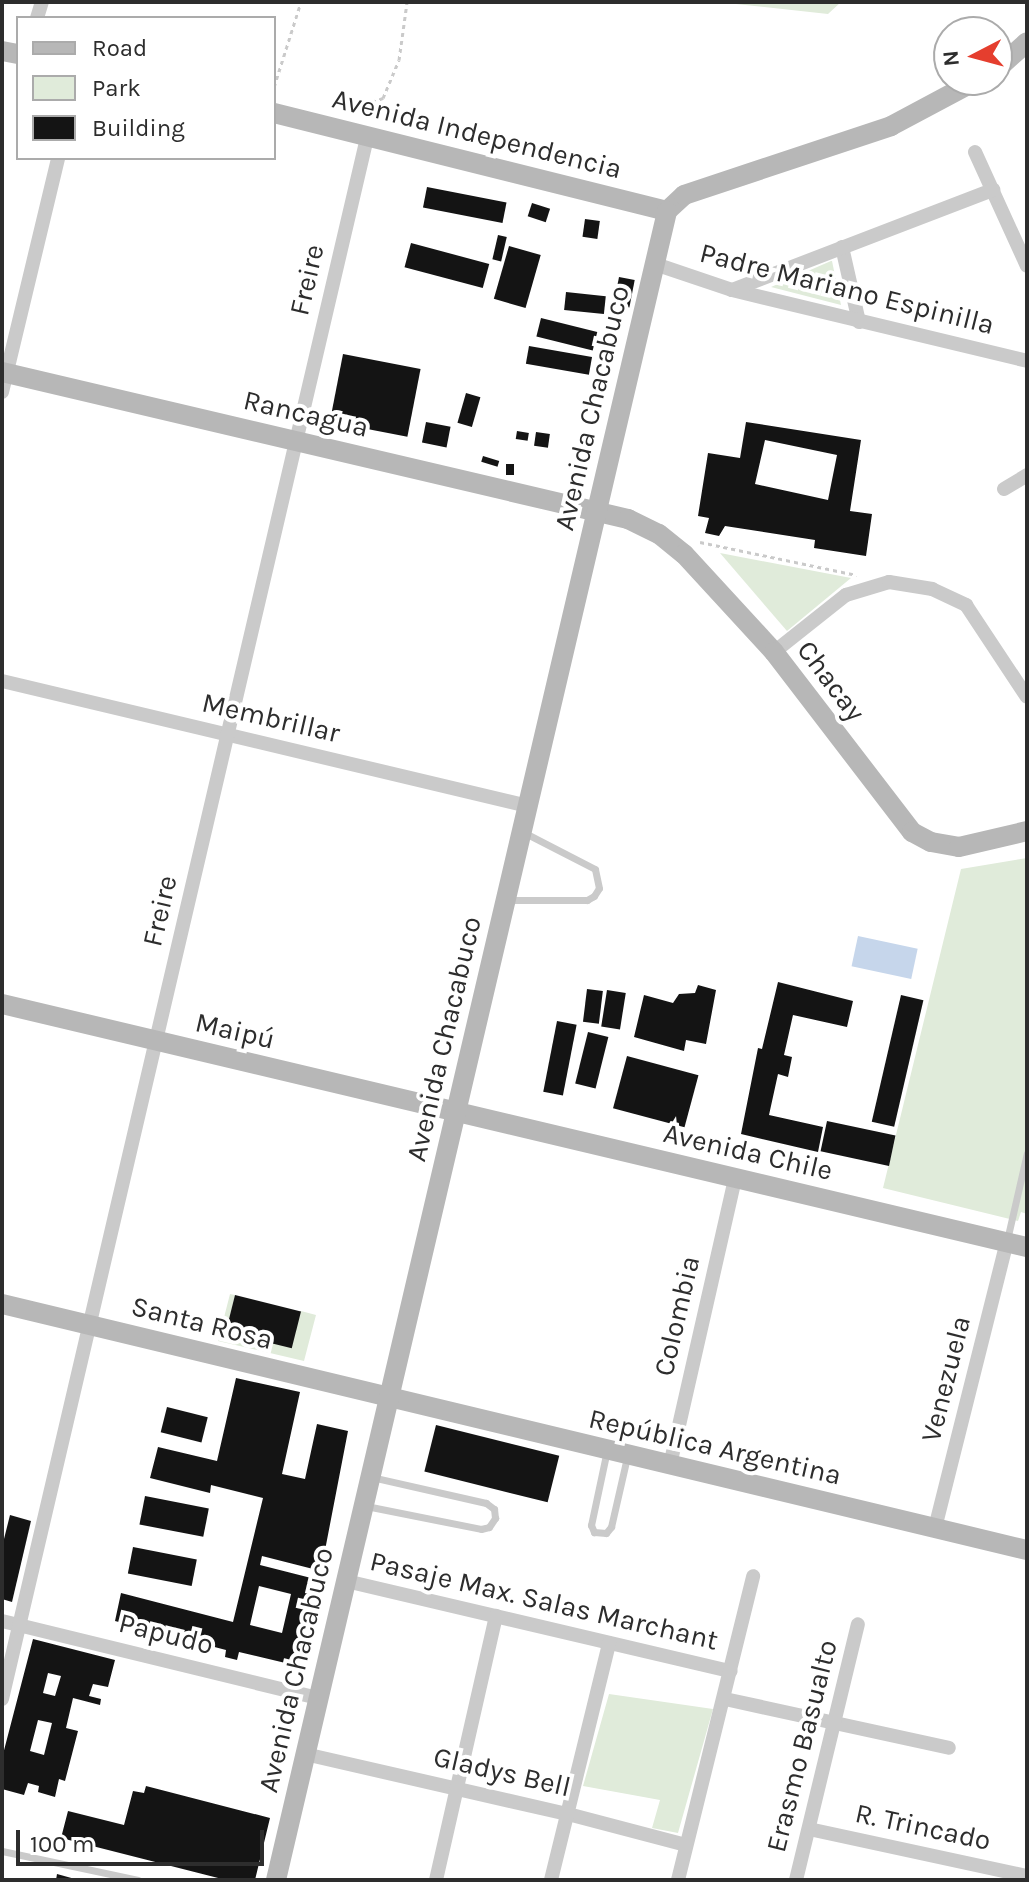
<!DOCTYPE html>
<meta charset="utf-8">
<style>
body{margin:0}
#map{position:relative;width:1029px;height:1882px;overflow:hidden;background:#fff;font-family:Karla,sans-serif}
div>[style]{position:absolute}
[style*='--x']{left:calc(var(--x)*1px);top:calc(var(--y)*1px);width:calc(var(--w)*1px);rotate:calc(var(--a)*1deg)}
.green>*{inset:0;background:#e0ebda}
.water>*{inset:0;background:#c6d6eb;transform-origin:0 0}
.building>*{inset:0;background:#141414;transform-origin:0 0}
.path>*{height:3px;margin-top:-1.5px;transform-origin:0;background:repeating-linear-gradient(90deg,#cacaca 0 4px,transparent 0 8px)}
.lane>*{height:7px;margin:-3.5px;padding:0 3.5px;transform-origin:3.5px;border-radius:3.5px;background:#cacaca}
.street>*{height:14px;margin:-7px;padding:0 7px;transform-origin:7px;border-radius:7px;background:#cacaca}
.secondary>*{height:20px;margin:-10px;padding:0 10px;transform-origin:10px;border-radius:10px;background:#b7b7b7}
span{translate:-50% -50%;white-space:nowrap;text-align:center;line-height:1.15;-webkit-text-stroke:8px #fff;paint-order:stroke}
.street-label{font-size:28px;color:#2d2d2d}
.frame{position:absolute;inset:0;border:4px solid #2d2d2d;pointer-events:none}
.legend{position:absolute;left:16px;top:16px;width:260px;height:144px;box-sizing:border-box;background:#fff;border:2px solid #ababab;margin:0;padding:10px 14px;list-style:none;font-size:24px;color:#2d2d2d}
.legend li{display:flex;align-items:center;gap:16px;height:40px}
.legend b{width:40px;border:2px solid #ababab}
.north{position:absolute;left:933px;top:16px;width:80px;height:80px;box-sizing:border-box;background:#fff;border:2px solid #ababab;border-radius:50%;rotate:264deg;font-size:22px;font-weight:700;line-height:32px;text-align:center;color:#2d2d2d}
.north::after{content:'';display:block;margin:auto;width:28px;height:36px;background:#e53e2e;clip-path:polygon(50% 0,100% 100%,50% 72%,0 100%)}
.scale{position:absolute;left:16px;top:1830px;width:248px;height:36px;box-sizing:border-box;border:4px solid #2d2d2d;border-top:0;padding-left:10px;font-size:24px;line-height:28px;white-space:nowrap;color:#2d2d2d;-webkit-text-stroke:6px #fff;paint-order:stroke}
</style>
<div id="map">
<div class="green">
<i style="clip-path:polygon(717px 2px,841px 2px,828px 14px)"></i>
<i style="clip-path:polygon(832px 261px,841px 305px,771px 287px,831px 261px)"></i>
<i style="clip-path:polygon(720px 553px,851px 578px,787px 631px)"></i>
<i style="clip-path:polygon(1027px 858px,1027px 1214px,1021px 1212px,1018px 1221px,883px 1188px,961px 869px)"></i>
<i style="clip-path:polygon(230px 1294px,235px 1295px,226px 1332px,301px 1311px,316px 1315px,304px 1361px,218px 1341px)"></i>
<i style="clip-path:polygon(609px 1694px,713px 1709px,678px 1833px,652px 1828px,660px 1800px,583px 1786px)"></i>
</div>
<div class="water">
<i style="left:858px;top:936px;width:61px;height:31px;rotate:12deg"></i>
</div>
<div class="building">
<i style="left:427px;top:187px;width:81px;height:21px;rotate:11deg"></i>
<i style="left:532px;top:203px;width:19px;height:14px;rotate:18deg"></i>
<i style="left:585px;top:219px;width:15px;height:18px;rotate:8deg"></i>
<i style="left:498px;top:235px;width:9px;height:25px;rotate:13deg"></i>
<i style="left:411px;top:243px;width:81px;height:25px;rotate:15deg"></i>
<i style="left:509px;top:246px;width:33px;height:55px;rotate:16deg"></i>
<i style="left:619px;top:277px;width:16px;height:28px;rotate:11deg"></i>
<i style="left:566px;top:292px;width:40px;height:18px;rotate:6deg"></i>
<i style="left:541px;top:318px;width:58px;height:19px;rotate:14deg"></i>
<i style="left:529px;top:346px;width:64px;height:18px;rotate:10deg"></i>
<i style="left:343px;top:354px;width:79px;height:69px;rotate:11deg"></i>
<i style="left:466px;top:393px;width:15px;height:31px;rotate:16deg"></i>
<i style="left:426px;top:422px;width:25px;height:21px;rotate:11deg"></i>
<i style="clip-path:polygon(evenodd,746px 422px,861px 440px,850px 511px,872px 514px,866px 556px,814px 548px,815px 540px,725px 526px,719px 536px,705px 533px,709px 518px,698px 516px,708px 453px,740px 458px,746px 422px,765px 440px,837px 455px,828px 500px,755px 484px,765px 440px)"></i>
<i style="left:517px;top:431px;width:12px;height:8px;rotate:9deg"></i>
<i style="left:536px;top:432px;width:14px;height:14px;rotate:8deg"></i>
<i style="left:483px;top:456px;width:17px;height:6px;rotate:17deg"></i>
<i style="left:506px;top:464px;width:8px;height:11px"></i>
<i style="clip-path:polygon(778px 982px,853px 1001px,847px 1027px,793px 1015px,784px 1055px,792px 1057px,788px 1077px,778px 1074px,769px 1115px,823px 1127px,818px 1152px,741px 1134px,758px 1048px,762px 1049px)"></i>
<i style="clip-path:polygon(698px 985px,716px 990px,706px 1044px,686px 1040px,684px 1051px,634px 1037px,644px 995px,673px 1003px,679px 994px,695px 993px)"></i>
<i style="left:587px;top:989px;width:16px;height:33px;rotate:7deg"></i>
<i style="left:607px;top:990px;width:19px;height:37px;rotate:9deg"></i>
<i style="left:901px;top:995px;width:23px;height:130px;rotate:13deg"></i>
<i style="left:557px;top:1021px;width:20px;height:72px;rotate:11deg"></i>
<i style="left:588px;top:1032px;width:21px;height:53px;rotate:14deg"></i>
<i style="left:627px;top:1056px;width:74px;height:54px;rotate:15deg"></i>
<i style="left:827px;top:1121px;width:70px;height:31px;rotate:12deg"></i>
<i style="left:235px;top:1295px;width:68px;height:38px;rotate:14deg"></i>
<i style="clip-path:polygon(evenodd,236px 1378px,300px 1392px,282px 1474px,305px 1479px,317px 1424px,348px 1431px,321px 1571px,262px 1556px,260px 1565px,319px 1580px,298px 1666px,239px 1652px,237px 1660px,225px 1657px,226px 1650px,115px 1621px,121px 1593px,233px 1622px,263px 1498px,211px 1485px,210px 1493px,150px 1478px,158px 1447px,217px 1461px,236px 1378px,259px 1586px,291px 1594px,282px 1633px,250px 1625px,259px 1586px)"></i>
<i style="left:167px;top:1407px;width:42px;height:26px;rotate:14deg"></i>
<i style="left:436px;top:1425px;width:127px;height:48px;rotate:14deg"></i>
<i style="left:145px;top:1496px;width:65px;height:29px;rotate:11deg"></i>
<i style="clip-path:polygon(10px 1515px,31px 1521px,12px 1602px,2px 1599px,2px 1547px)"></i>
<i style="left:133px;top:1547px;width:65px;height:27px;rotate:11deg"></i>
<i style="clip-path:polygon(evenodd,33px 1639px,115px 1660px,108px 1687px,93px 1684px,89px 1696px,101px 1699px,100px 1705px,73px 1698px,66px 1728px,78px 1731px,65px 1781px,59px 1779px,55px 1797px,38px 1792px,39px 1786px,28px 1783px,24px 1795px,2px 1789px,2px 1758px,33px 1639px,48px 1673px,61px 1676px,55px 1696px,43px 1693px,48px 1673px,33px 1639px,38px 1720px,52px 1723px,44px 1755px,30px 1751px,38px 1720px)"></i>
<i style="clip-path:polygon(146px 1786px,270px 1818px,255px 1880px,226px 1880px,61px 1838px,68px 1811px,124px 1825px,133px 1791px,144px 1793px)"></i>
<i style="clip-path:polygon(57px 1874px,75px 1879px,75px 1880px,56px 1880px)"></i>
</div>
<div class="path">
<i style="--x:274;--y:87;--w:89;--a:-72.4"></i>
<i style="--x:372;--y:102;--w:12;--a:-20"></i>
<i style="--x:383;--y:98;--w:41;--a:-67.2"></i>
<i style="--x:399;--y:60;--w:59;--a:-82.1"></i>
<i style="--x:700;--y:542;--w:160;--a:11.9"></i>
</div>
<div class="lane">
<i style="--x:508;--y:900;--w:79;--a:0"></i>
<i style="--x:587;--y:900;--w:8;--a:-30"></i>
<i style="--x:594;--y:896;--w:9;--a:-58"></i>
<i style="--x:599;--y:888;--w:19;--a:-102"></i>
<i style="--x:595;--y:869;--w:79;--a:-152.8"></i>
<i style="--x:1007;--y:1240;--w:89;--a:-77.1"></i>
<i style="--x:607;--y:1450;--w:77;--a:102"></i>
<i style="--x:591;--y:1525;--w:8;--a:67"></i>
<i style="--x:594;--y:1532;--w:12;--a:5"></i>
<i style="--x:606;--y:1533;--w:8;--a:-50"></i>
<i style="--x:611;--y:1527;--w:72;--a:-77.1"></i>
<i style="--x:366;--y:1506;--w:117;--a:11.3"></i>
<i style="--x:481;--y:1529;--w:8;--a:-14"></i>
<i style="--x:489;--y:1527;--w:11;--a:-56"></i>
<i style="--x:495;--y:1518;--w:9;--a:-96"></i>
<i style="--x:494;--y:1509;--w:10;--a:-143"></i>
<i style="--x:486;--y:1503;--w:117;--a:-167.2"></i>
<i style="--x:2;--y:1851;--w:139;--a:12"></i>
</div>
<div class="street">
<i style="--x:37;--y:18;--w:17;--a:-73"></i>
<i style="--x:975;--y:152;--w:125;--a:65.5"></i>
<i style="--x:842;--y:247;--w:77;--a:77.2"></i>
<i style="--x:655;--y:264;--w:81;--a:18.7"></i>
<i style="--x:732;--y:290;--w:303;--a:13.5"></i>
<i style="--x:732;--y:290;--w:280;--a:-21"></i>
<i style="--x:2;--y:392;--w:241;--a:-76.5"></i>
<i style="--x:1004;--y:489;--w:27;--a:-31"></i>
<i style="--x:774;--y:652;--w:92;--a:-38.4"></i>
<i style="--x:846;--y:595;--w:45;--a:-16.8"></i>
<i style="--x:889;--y:582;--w:44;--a:9.2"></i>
<i style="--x:932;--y:589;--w:38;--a:25"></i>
<i style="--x:966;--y:605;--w:110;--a:56.5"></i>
<i style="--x:2;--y:681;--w:541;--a:13.37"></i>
<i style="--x:670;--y:1465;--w:294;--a:-77.2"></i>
<i style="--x:935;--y:1528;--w:295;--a:-75.9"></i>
<i style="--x:346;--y:1581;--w:395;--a:13.2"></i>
<i style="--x:2;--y:1621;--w:325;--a:13.7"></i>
<i style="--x:2;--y:1699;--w:1607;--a:-76.84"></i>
<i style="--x:725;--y:1699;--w:229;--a:12.3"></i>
<i style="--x:305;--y:1754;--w:270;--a:12.9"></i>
<i style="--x:568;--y:1814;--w:122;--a:14.7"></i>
<i style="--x:809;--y:1829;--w:223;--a:12.2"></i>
<i style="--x:436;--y:1880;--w:271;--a:-77.2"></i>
<i style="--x:551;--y:1880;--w:244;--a:-76.2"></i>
<i style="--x:678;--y:1880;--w:313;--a:-76.1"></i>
<i style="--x:796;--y:1880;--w:263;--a:-76.4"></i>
</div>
<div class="secondary">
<i style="--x:2;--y:51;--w:16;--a:11"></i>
<i style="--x:997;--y:69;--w:40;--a:-42"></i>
<i style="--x:274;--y:113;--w:405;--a:14"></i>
<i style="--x:667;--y:211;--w:23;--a:-43"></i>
<i style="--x:684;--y:195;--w:218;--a:-18.4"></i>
<i style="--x:891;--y:126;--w:98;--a:-28.1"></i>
<i style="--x:2;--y:372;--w:643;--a:13.22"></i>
<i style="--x:628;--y:519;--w:34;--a:26"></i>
<i style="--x:659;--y:534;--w:32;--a:39"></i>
<i style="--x:684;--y:554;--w:133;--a:47.4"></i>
<i style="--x:774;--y:652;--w:227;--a:52.5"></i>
<i style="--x:912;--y:832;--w:21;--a:28"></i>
<i style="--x:931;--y:842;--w:28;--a:10"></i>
<i style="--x:959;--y:847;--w:70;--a:-13.2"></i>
<i style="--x:2;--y:1004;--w:1053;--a:13.34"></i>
<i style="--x:2;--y:1304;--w:1054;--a:13.5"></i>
<i style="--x:276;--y:1880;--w:1714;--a:-76.81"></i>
</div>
<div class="street-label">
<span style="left:477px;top:134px;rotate:14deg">Avenida Independencia</span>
<span style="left:307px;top:280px;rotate:-77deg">Freire</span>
<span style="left:847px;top:289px;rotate:14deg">Padre Mariano Espinilla</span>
<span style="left:592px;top:408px;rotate:-77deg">Avenida Chacabuco</span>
<span style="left:306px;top:414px;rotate:13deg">Rancagua</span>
<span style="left:831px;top:681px;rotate:53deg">Chacay</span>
<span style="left:271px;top:718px;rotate:13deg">Membrillar</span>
<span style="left:160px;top:911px;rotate:-77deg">Freire</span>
<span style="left:235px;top:1031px;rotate:13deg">Maipú</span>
<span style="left:444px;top:1039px;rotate:-77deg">Avenida Chacabuco</span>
<span style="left:748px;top:1152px;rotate:13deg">Avenida Chile</span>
<span style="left:677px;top:1316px;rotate:-77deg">Colombia</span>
<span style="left:202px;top:1323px;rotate:14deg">Santa Rosa</span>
<span style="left:946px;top:1379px;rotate:-76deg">Venezuela</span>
<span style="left:715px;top:1447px;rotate:13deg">República Argentina</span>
<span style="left:544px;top:1601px;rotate:13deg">Pasaje Max. Salas Marchant</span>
<span style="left:166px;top:1634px;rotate:14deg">Papudo</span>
<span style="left:296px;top:1670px;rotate:-77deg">Avenida Chacabuco</span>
<span style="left:802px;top:1746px;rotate:-76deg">Erasmo Basualto</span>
<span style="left:502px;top:1772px;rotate:13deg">Gladys Bell</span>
<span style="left:923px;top:1827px;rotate:12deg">R. Trincado</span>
</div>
<div class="frame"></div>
<ul class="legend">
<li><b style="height:10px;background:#b7b7b7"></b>Road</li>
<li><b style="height:22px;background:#e0ebda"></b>Park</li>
<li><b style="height:22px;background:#141414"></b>Building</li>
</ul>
<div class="north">N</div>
<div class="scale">100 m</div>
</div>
